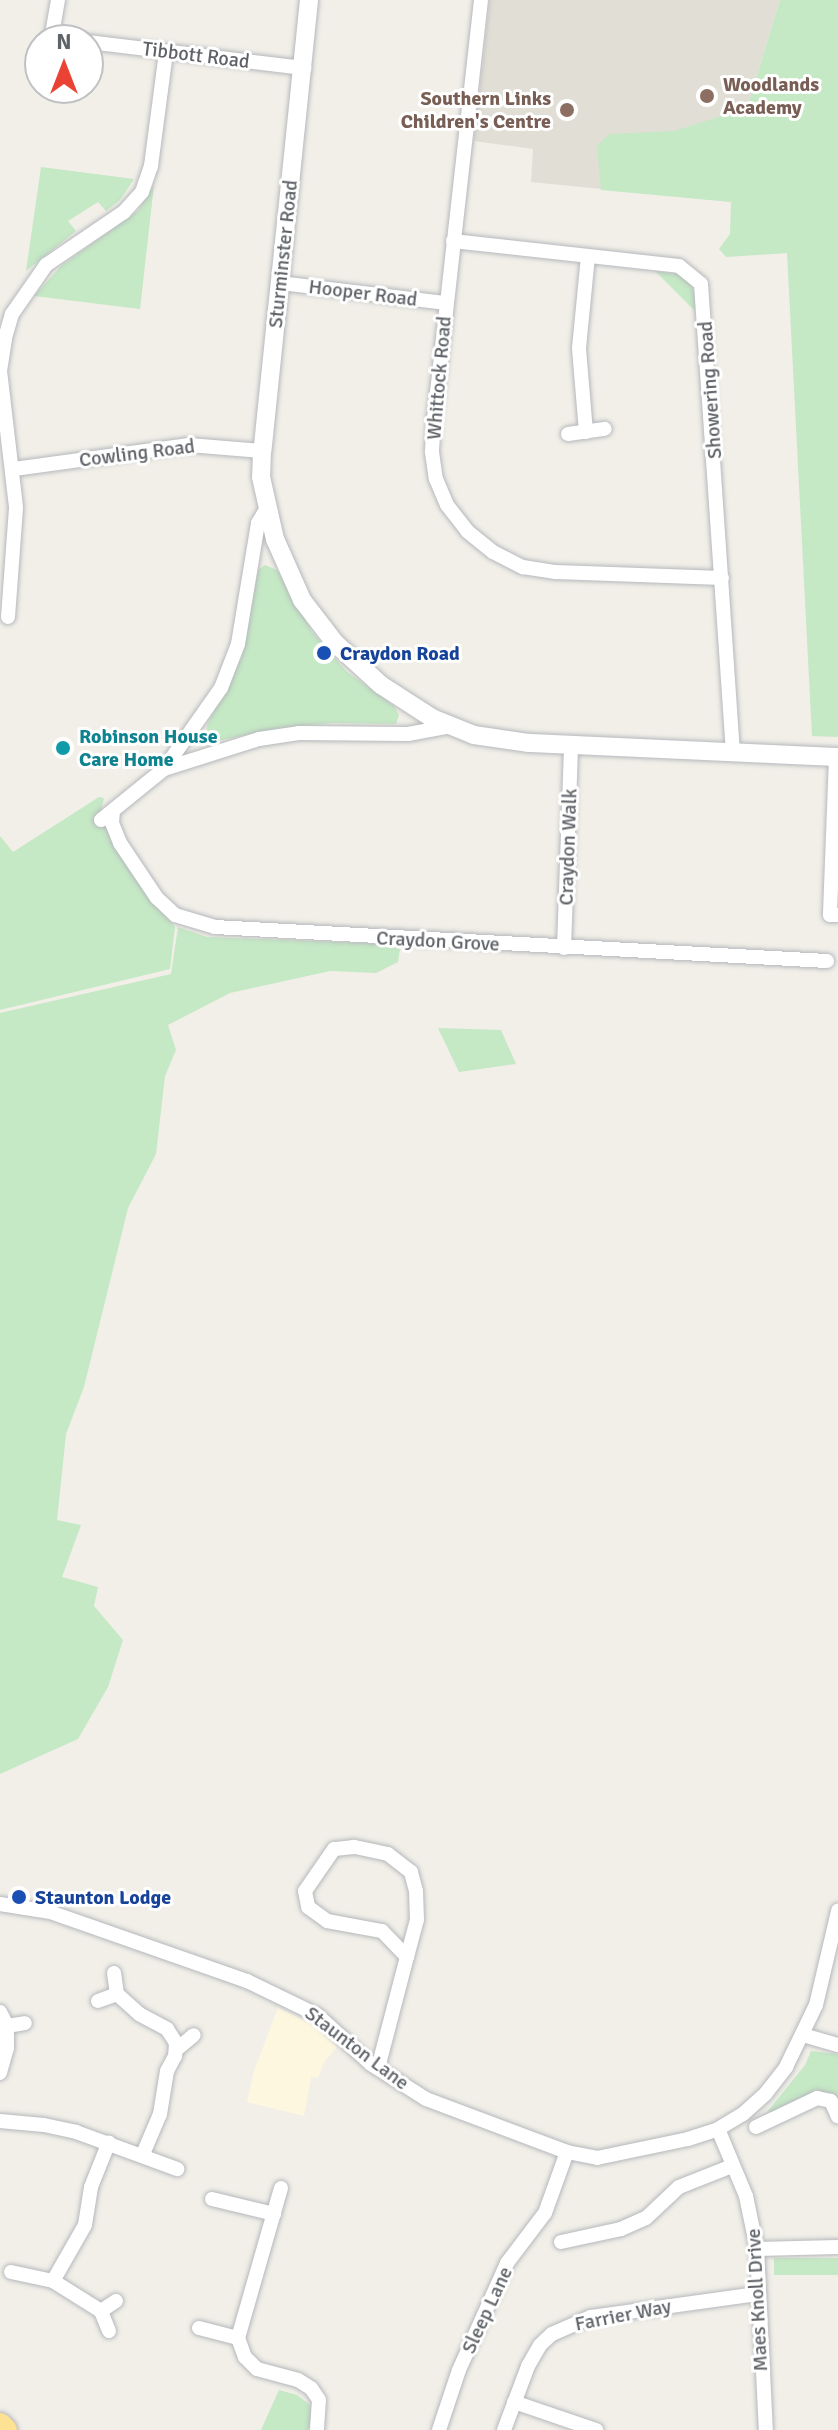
<!DOCTYPE html>
<style>
body{margin:0}
#map{position:relative;width:838px;height:2430px;overflow:hidden;background:#f1efe8;font-family:Signika,sans-serif}
div>[style]{position:absolute}
[style*='--x']{left:calc(var(--x)*1px);top:calc(var(--y)*1px);width:calc(var(--w)*1px);rotate:calc(var(--a)*1deg)}
.commercial>*{inset:0;background:#fef7e0}
.education>*{inset:0;background:#e1ded6}
.green>*{inset:0;background:#c5e8c5;transform-origin:0 0}
.roads{filter:drop-shadow(0 0 2px #b5b8bc) drop-shadow(0 0 2px #b5b8bc)}
.street>*{height:14px;margin:-7px;padding:0 7px;transform-origin:7px;border-radius:7px;background:#fff}
.secondary>*{height:18px;margin:-9px;padding:0 9px;transform-origin:9px;border-radius:9px;background:#fff}
.highway>*{height:24px;margin:-12px;padding:0 12px;transform-origin:12px;border-radius:12px;background:#fde293}
.dots>*{width:22px;height:22px;translate:-50% -50%;box-sizing:border-box;border:4px solid #fff;border-radius:50%}
span{translate:-50% -50%;white-space:nowrap;text-align:center;line-height:1.15;-webkit-text-stroke:6px #fff;paint-order:stroke}
.street-label{font-size:20px;color:#5f6368}
.education-label{font-size:20px;color:#785e54;font-weight:700}
.left{translate:0 -50%;text-align:left}
.right{translate:-100% -50%;text-align:right}
.transit-label{font-size:20px;color:#164399;font-weight:700}
.culture-label{font-size:20px;color:#0d838f;font-weight:700}
.north{position:absolute;left:24px;top:24px;width:80px;height:80px;box-sizing:border-box;background:#fff;border:2px solid #bfc1c3;border-radius:50%;rotate:0deg;font-size:22px;font-weight:700;line-height:32px;text-align:center;color:#5f6368}
.north::after{content:'';display:block;margin:auto;width:28px;height:36px;background:#ea4335;clip-path:polygon(50% 0,100% 100%,50% 72%,0 100%)}
</style>
<div id="map">
<div class="commercial">
<i style="clip-path:polygon(278px 2008px,313px 2025px,337px 2047px,324px 2062px,318px 2078px,311px 2077px,304px 2116px,247px 2102px,254px 2071px)"></i>
</div>
<div class="education">
<i style="clip-path:polygon(490px 0,780px 0,748px 104px,732px 202px,531px 182px,533px 149px,474px 141px)"></i>
</div>
<div class="green">
<i style="clip-path:polygon(780px 0,838px 0,838px 737px,812px 736px,787px 253px,726px 257px,719px 249px,730px 234px,731px 202px,601px 190px,597px 145px,610px 134px,674px 131px,747px 108px)"></i>
<i style="clip-path:polygon(41px 167px,134px 179px,120px 200px,106px 211px,98px 202px,68px 221px,76px 231px,26px 271px)"></i>
<i style="clip-path:polygon(154px 185px,140px 309px,34px 296px,61px 266px,138px 211px)"></i>
<i style="clip-path:polygon(655px 271px,677px 274px,688px 281px,694px 292px,696px 312px)"></i>
<i style="clip-path:polygon(265px 565px,277px 570px,312px 632px,346px 671px,394px 706px,399px 715px,396px 724px,332px 723px,280px 728px,212px 742px,206px 737px,207px 725px,241px 659px,258px 570px)"></i>
<i style="clip-path:polygon(99px 797px,104px 798px,101px 812px,135px 878px,175px 927px,170px 969px,0 1010px,0 836px,13px 852px)"></i>
<i style="clip-path:polygon(178px 927px,207px 937px,386px 944px,400px 949px,398px 962px,376px 973px,330px 971px,230px 993px,168px 1025px,176px 1050px,165px 1076px,156px 1154px,128px 1208px,84px 1387px,66px 1434px,57px 1520px,81px 1525px,62px 1577px,98px 1587px,94px 1606px,123px 1640px,108px 1687px,78px 1739px,0 1774px,0 1013px,171px 974px)"></i>
<i style="clip-path:polygon(438px 1028px,501px 1030px,516px 1064px,459px 1072px)"></i>
<i style="clip-path:polygon(811px 2051px,838px 2054px,838px 2103px,833px 2095px,817px 2091px,771px 2113px,768px 2111px,805px 2065px)"></i>
<i style="left:838px;top:2258px;width:17px;height:64px;rotate:90deg"></i>
<i style="clip-path:polygon(279px 2390px,297px 2395px,309px 2404px,312px 2415px,308px 2430px,261px 2430px)"></i>
</div>
<div class="roads">
<div class="street">
<i style="--x:481;--y:0;--w:424;--a:96.4"></i>
<i style="--x:434;--y:421;--w:31;--a:94"></i>
<i style="--x:432;--y:452;--w:27;--a:82"></i>
<i style="--x:436;--y:479;--w:28;--a:67"></i>
<i style="--x:447;--y:505;--w:33;--a:52"></i>
<i style="--x:467;--y:531;--w:33;--a:39"></i>
<i style="--x:493;--y:552;--w:34;--a:27"></i>
<i style="--x:523;--y:567;--w:33;--a:9"></i>
<i style="--x:556;--y:572;--w:166;--a:2.1"></i>
<i style="--x:51;--y:38;--w:17;--a:7"></i>
<i style="--x:51;--y:40;--w:41;--a:-80.1"></i>
<i style="--x:88;--y:42;--w:218;--a:6.9"></i>
<i style="--x:453;--y:241;--w:227;--a:6.3"></i>
<i style="--x:679;--y:266;--w:28;--a:39"></i>
<i style="--x:701;--y:284;--w:471;--a:86.1"></i>
<i style="--x:280;--y:283;--w:167;--a:6.9"></i>
<i style="--x:586;--y:432;--w:84;--a:-94.8"></i>
<i style="--x:579;--y:348;--w:92;--a:-84.4"></i>
<i style="--x:568;--y:434;--w:37;--a:-8"></i>
<i style="--x:14;--y:469;--w:177;--a:-7.8"></i>
<i style="--x:189;--y:445;--w:73;--a:4.7"></i>
<i style="--x:8;--y:617;--w:110;--a:-85.8"></i>
<i style="--x:16;--y:507;--w:137;--a:-96.7"></i>
<i style="--x:0;--y:371;--w:33;--a:-81"></i>
<i style="--x:5;--y:338;--w:25;--a:-74"></i>
<i style="--x:12;--y:314;--w:60;--a:-55.2"></i>
<i style="--x:46;--y:265;--w:94;--a:-34.2"></i>
<i style="--x:124;--y:212;--w:27;--a:-48"></i>
<i style="--x:142;--y:192;--w:28;--a:-71"></i>
<i style="--x:151;--y:166;--w:115;--a:-82.5"></i>
<i style="--x:836;--y:757;--w:158;--a:92.2"></i>
<i style="--x:830;--y:915;--w:8;--a:0"></i>
<i style="--x:164;--y:769;--w:99;--a:-54.9"></i>
<i style="--x:221;--y:688;--w:47;--a:-68.9"></i>
<i style="--x:238;--y:644;--w:123;--a:-80.6"></i>
<i style="--x:258;--y:523;--w:17;--a:-59"></i>
<i style="--x:113;--y:811;--w:12;--a:95"></i>
<i style="--x:112;--y:823;--w:22;--a:68"></i>
<i style="--x:120;--y:843;--w:66;--a:56.1"></i>
<i style="--x:157;--y:898;--w:25;--a:43"></i>
<i style="--x:175;--y:915;--w:42;--a:16.7"></i>
<i style="--x:215;--y:927;--w:613;--a:3.18"></i>
<i style="--x:101;--y:820;--w:81;--a:-39"></i>
<i style="--x:164;--y:769;--w:100;--a:-17.5"></i>
<i style="--x:259;--y:739;--w:40;--a:-8.5"></i>
<i style="--x:299;--y:733;--w:109;--a:0.5"></i>
<i style="--x:408;--y:734;--w:45;--a:-10.3"></i>
<i style="--x:564;--y:948;--w:203;--a:-88"></i>
<i style="--x:0;--y:1904;--w:51;--a:9.1"></i>
<i style="--x:50;--y:1912;--w:209;--a:19.3"></i>
<i style="--x:247;--y:1981;--w:78;--a:25.9"></i>
<i style="--x:317;--y:2015;--w:73;--a:42.2"></i>
<i style="--x:371;--y:2064;--w:65;--a:32.5"></i>
<i style="--x:426;--y:2099;--w:151;--a:20.6"></i>
<i style="--x:567;--y:2152;--w:31;--a:11"></i>
<i style="--x:597;--y:2158;--w:93;--a:-11.8"></i>
<i style="--x:688;--y:2139;--w:32;--a:-18"></i>
<i style="--x:718;--y:2129;--w:29;--a:-31"></i>
<i style="--x:743;--y:2114;--w:31;--a:-42"></i>
<i style="--x:766;--y:2093;--w:33;--a:-52"></i>
<i style="--x:786;--y:2067;--w:69;--a:-64.2"></i>
<i style="--x:816;--y:2005;--w:97;--a:-76.8"></i>
<i style="--x:114;--y:1973;--w:21;--a:82"></i>
<i style="--x:117;--y:1994;--w:30;--a:42"></i>
<i style="--x:139;--y:2014;--w:32;--a:28"></i>
<i style="--x:167;--y:2029;--w:17;--a:57"></i>
<i style="--x:176;--y:2043;--w:13;--a:94"></i>
<i style="--x:175;--y:2056;--w:17;--a:118"></i>
<i style="--x:167;--y:2071;--w:44;--a:99.2"></i>
<i style="--x:160;--y:2114;--w:43;--a:113"></i>
<i style="--x:98;--y:2001;--w:20;--a:-20"></i>
<i style="--x:0;--y:2012;--w:16;--a:63"></i>
<i style="--x:7;--y:2026;--w:22;--a:90"></i>
<i style="--x:7;--y:2048;--w:26;--a:106"></i>
<i style="--x:7;--y:2026;--w:18;--a:-9"></i>
<i style="--x:803;--y:2035;--w:36;--a:16"></i>
<i style="--x:176;--y:2050;--w:23;--a:-40"></i>
<i style="--x:378;--y:2068;--w:115;--a:-75.4"></i>
<i style="--x:407;--y:1957;--w:38;--a:-75"></i>
<i style="--x:417;--y:1920;--w:29;--a:-92"></i>
<i style="--x:416;--y:1891;--w:20;--a:-105"></i>
<i style="--x:411;--y:1872;--w:29;--a:-142"></i>
<i style="--x:388;--y:1854;--w:35;--a:-168"></i>
<i style="--x:354;--y:1847;--w:20;--a:174"></i>
<i style="--x:334;--y:1849;--w:51;--a:124.6"></i>
<i style="--x:305;--y:1891;--w:16;--a:79"></i>
<i style="--x:308;--y:1907;--w:24;--a:36"></i>
<i style="--x:327;--y:1921;--w:56;--a:10.3"></i>
<i style="--x:382;--y:1931;--w:36;--a:46"></i>
<i style="--x:0;--y:2121;--w:44;--a:5.2"></i>
<i style="--x:44;--y:2125;--w:33;--a:12"></i>
<i style="--x:76;--y:2132;--w:108;--a:20.1"></i>
<i style="--x:756;--y:2127;--w:68;--a:-25.4"></i>
<i style="--x:817;--y:2098;--w:14;--a:12"></i>
<i style="--x:831;--y:2101;--w:17;--a:66"></i>
<i style="--x:718;--y:2129;--w:73;--a:67.3"></i>
<i style="--x:746;--y:2196;--w:54;--a:78.3"></i>
<i style="--x:757;--y:2249;--w:181;--a:87.2"></i>
<i style="--x:281;--y:2188;--w:156;--a:106"></i>
<i style="--x:238;--y:2338;--w:20;--a:70"></i>
<i style="--x:245;--y:2357;--w:17;--a:45"></i>
<i style="--x:257;--y:2369;--w:42;--a:15"></i>
<i style="--x:298;--y:2380;--w:15;--a:32"></i>
<i style="--x:311;--y:2388;--w:14;--a:56"></i>
<i style="--x:319;--y:2400;--w:30;--a:94"></i>
<i style="--x:212;--y:2199;--w:64;--a:13.6"></i>
<i style="--x:561;--y:2242;--w:61;--a:-12.2"></i>
<i style="--x:621;--y:2229;--w:27;--a:-24"></i>
<i style="--x:646;--y:2218;--w:45;--a:-43.2"></i>
<i style="--x:679;--y:2187;--w:57;--a:-21.6"></i>
<i style="--x:757;--y:2249;--w:81;--a:-1.4"></i>
<i style="--x:11;--y:2272;--w:43;--a:12.1"></i>
<i style="--x:53;--y:2281;--w:57;--a:32"></i>
<i style="--x:53;--y:2281;--w:64;--a:-60.3"></i>
<i style="--x:85;--y:2225;--w:38;--a:-81"></i>
<i style="--x:91;--y:2187;--w:48;--a:-68.2"></i>
<i style="--x:199;--y:2328;--w:40;--a:14.4"></i>
<i style="--x:109;--y:2331;--w:22;--a:-112"></i>
<i style="--x:101;--y:2311;--w:18;--a:-34"></i>
<i style="--x:514;--y:2402;--w:87;--a:18.9"></i>
<i style="--x:439;--y:2430;--w:63;--a:-71.6"></i>
<i style="--x:459;--y:2370;--w:117;--a:-65.8"></i>
<i style="--x:507;--y:2263;--w:63;--a:-52.8"></i>
<i style="--x:545;--y:2213;--w:65;--a:-70.2"></i>
<i style="--x:504;--y:2430;--w:68;--a:-69.4"></i>
<i style="--x:528;--y:2366;--w:24;--a:-60"></i>
<i style="--x:540;--y:2345;--w:16;--a:-43"></i>
<i style="--x:552;--y:2334;--w:43;--a:-23.6"></i>
<i style="--x:591;--y:2317;--w:168;--a:-7.9"></i>
</div>
<div class="secondary">
<i style="--x:309;--y:0;--w:453;--a:95.9"></i>
<i style="--x:262;--y:451;--w:26;--a:92"></i>
<i style="--x:261;--y:477;--w:64;--a:77.3"></i>
<i style="--x:275;--y:539;--w:67;--a:66.1"></i>
<i style="--x:302;--y:600;--w:54;--a:52.5"></i>
<i style="--x:335;--y:643;--w:62;--a:42.4"></i>
<i style="--x:381;--y:685;--w:61;--a:32.9"></i>
<i style="--x:432;--y:718;--w:45;--a:22"></i>
<i style="--x:474;--y:735;--w:56;--a:8.3"></i>
<i style="--x:529;--y:743;--w:309;--a:2.6"></i>
</div>
<div class="highway">
<i style="--x:0;--y:2425;--w:7;--a:45"></i>
</div>
</div>
<div class="dots">
<i style="left:707px;top:96px;background:#8d6e63"></i>
<i style="left:567px;top:110px;background:#8d6e63"></i>
<i style="left:324px;top:653px;background:#1a4fb4"></i>
<i style="left:63px;top:748px;background:#0f9aa8"></i>
<i style="left:19px;top:1897px;background:#1a4fb4"></i>
</div>
<div class="street-label">
<span style="left:196px;top:55px;rotate:7deg">Tibbott Road</span>
<span style="left:283px;top:254px;rotate:-84deg">Sturminster Road</span>
<span style="left:363px;top:293px;rotate:7deg">Hooper Road</span>
<span style="left:439px;top:378px;rotate:-85deg">Whittock Road</span>
<span style="left:710px;top:390px;rotate:-94deg">Showering Road</span>
<span style="left:137px;top:453px;rotate:-7deg">Cowling Road</span>
<span style="left:568px;top:847px;rotate:-88deg">Craydon Walk</span>
<span style="left:438px;top:941px;rotate:3deg">Craydon Grove</span>
<span style="left:357px;top:2048px;rotate:37deg">Staunton Lane</span>
<span style="left:757px;top:2300px;rotate:-93deg">Maes Knoll Drive</span>
<span style="left:487px;top:2310px;rotate:-65deg">Sleep Lane</span>
<span style="left:623px;top:2315px;rotate:-11deg">Farrier Way</span>
</div>
<div class="education-label">
<span class="left" style="left:723px;top:96px">Woodlands<br>Academy</span>
<span class="right" style="left:551px;top:110px">Southern Links<br>Children's Centre</span>
</div>
<div class="transit-label">
<span class="left" style="left:340px;top:653px">Craydon Road</span>
<span class="left" style="left:35px;top:1897px">Staunton Lodge</span>
</div>
<div class="culture-label">
<span class="left" style="left:79px;top:748px">Robinson House<br>Care Home</span>
</div>
<div class="north">N</div>
</div>
